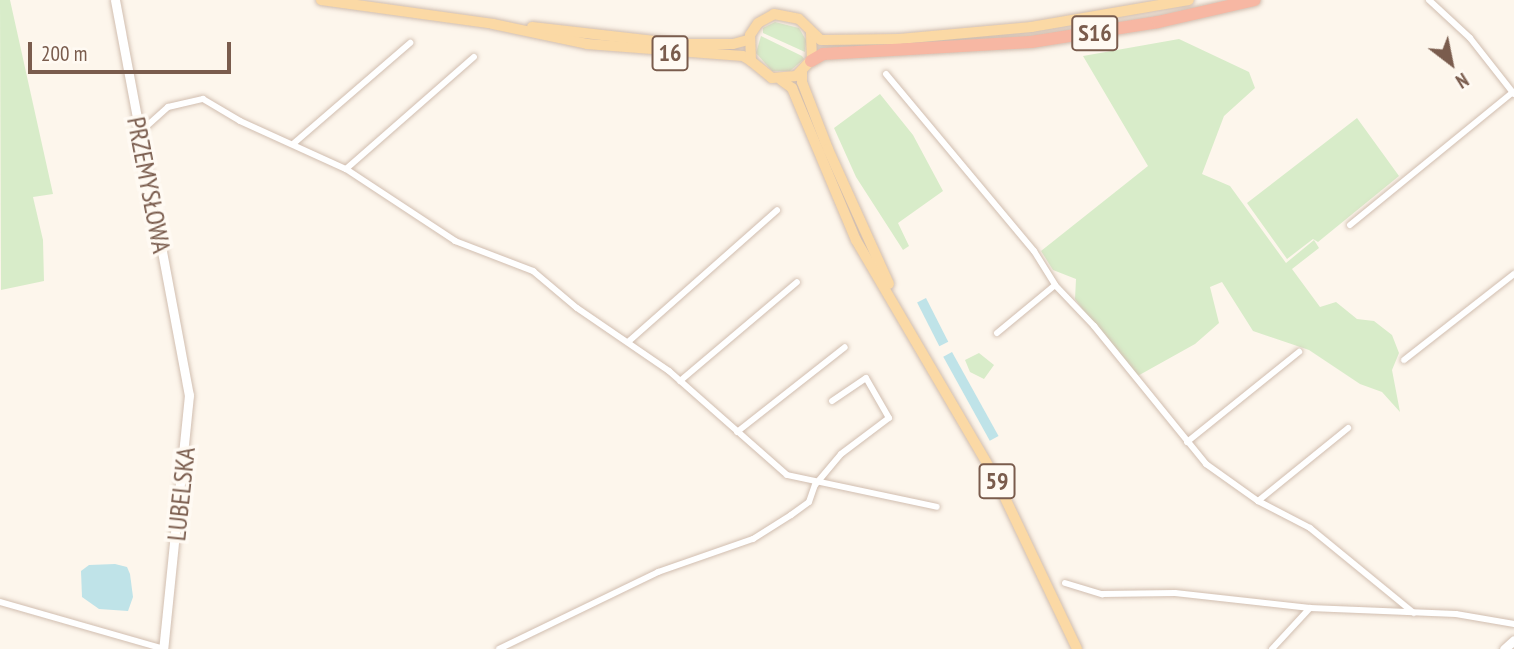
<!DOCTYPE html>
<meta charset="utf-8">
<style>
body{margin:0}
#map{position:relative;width:1514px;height:649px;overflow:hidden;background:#fdf6ec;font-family:"PT Sans Narrow",sans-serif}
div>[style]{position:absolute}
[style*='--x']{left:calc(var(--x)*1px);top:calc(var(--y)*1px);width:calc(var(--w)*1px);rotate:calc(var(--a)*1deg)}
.green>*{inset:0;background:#d8ecc9}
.water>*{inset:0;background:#bfe3e8;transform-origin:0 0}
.roads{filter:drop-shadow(0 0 2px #d1beb0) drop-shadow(0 0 2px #d1beb0)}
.street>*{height:6px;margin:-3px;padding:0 3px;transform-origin:3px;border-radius:3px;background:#fff}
.secondary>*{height:9px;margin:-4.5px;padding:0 4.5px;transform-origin:4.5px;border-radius:4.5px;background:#fff}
.primary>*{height:10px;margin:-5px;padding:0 5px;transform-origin:5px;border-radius:5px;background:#fbd9a5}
.highway>*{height:12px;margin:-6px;padding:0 6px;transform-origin:6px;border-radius:6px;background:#f7b7a3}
span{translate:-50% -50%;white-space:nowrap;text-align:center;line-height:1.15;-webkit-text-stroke:7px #fffaf3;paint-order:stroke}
.shield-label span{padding:2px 5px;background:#fffaf3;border:2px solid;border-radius:5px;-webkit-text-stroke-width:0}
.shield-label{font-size:24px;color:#7a5c4d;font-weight:700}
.street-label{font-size:26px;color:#7a5c4d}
.north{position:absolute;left:1416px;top:28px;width:70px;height:70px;-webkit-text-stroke:5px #fffaf3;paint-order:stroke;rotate:148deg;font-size:19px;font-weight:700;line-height:28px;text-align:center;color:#7a5c4d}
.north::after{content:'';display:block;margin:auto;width:24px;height:32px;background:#7a5c4d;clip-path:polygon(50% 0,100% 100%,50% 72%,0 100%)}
.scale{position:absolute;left:28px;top:42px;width:203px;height:32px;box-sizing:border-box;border:4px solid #7a5c4d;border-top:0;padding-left:9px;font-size:21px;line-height:24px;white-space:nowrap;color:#7a5c4d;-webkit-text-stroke:5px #fffaf3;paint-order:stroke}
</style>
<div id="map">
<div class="green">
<i style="clip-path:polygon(0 0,10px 0,53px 194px,33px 197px,43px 240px,44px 281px,1px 290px)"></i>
<i style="clip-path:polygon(775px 22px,799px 28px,806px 40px,805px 52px,763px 33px,763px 28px)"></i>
<i style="clip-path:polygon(761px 36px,802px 56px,804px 59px,790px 71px,772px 71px,756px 53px)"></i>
<i style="clip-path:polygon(1179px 39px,1249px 72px,1255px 88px,1224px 116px,1202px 174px,1230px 186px,1286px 263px,1314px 240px,1319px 248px,1292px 269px,1320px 307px,1336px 302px,1357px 319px,1374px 321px,1392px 335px,1399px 353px,1392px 370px,1400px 412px,1382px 392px,1360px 384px,1309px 350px,1253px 331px,1222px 282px,1210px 287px,1219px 323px,1195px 344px,1134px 378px,1075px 299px,1076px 279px,1053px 270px,1041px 251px,1148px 166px,1083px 56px)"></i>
<i style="clip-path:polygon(880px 94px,913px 135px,943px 191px,898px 223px,909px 246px,903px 250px,856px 177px,834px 128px)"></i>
<i style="clip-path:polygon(1357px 118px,1399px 176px,1318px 242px,1313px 239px,1287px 259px,1247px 203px)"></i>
<i style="clip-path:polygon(979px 353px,994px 365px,984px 379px,970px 372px,965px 360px)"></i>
</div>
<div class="water">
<i style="left:926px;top:298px;width:49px;height:10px;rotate:63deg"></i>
<i style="left:952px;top:352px;width:96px;height:10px;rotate:61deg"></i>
<i style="clip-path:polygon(115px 564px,127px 567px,130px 574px,133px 597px,128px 611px,99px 609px,82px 597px,81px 571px,89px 565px)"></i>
</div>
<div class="roads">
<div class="street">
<i style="--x:1429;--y:0;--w:56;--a:42.8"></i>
<i style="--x:1470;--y:38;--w:71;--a:51.8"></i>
<i style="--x:886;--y:74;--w:231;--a:50.1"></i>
<i style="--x:1034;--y:251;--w:40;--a:58"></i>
<i style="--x:1055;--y:285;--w:57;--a:46.4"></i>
<i style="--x:1094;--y:326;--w:178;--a:50.9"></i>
<i style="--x:1206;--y:464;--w:64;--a:35.4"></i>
<i style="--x:1258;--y:501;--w:59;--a:27.4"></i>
<i style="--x:1310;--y:528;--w:134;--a:39.3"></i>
<i style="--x:139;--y:133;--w:39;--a:-42"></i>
<i style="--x:168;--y:107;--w:36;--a:-13"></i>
<i style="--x:203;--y:99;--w:43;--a:30.7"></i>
<i style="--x:240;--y:121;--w:116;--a:24.4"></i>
<i style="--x:346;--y:169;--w:131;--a:33.4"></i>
<i style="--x:455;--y:241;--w:84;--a:21"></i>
<i style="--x:533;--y:271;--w:57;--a:40.1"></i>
<i style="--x:577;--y:308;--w:112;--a:34.4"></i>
<i style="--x:669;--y:371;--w:157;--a:41.4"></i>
<i style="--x:787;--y:475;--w:153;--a:12"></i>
<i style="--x:293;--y:144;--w:155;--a:-40.8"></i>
<i style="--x:346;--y:169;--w:170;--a:-41.2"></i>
<i style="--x:1350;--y:225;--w:210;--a:-39.2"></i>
<i style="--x:997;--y:333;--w:75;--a:-39.6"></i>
<i style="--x:628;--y:342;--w:199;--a:-41.5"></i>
<i style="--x:1404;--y:360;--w:140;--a:-38"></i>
<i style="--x:680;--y:381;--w:153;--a:-40.2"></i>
<i style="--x:737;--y:432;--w:137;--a:-38.2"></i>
<i style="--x:1187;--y:442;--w:144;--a:-38.8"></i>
<i style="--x:1258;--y:501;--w:116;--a:-39"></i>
<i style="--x:1065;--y:583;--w:39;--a:17"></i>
<i style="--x:1102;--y:594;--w:73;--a:-0.8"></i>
<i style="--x:1175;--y:593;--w:136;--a:6.3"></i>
<i style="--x:1310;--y:608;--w:146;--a:2.4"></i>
<i style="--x:1456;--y:614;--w:59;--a:9.8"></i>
<i style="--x:0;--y:602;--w:171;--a:16"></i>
<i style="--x:499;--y:649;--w:177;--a:-25.8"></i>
<i style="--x:658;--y:572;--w:101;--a:-19.2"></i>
<i style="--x:753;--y:539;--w:45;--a:-32.3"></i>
<i style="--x:791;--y:515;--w:22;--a:-36"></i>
<i style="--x:809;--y:502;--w:18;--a:-71"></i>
<i style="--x:815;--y:485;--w:40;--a:-50"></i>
<i style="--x:841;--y:454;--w:60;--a:-36.9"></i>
<i style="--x:889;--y:418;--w:46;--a:-119.9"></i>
<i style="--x:866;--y:378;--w:41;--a:145.9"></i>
<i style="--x:1272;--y:649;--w:56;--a:-47.2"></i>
</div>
<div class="secondary">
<i style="--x:115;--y:0;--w:402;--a:79.4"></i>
<i style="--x:189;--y:395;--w:255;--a:95.8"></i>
<i style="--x:1504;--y:649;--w:13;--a:-42"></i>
</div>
<div class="primary">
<i style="--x:321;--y:0;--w:174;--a:7.9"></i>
<i style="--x:493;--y:24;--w:96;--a:12"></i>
<i style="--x:587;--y:44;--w:156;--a:4.4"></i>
<i style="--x:743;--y:56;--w:9;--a:32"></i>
<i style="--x:532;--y:27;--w:150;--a:6.5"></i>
<i style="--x:681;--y:44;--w:52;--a:0"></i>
<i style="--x:733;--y:44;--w:16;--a:-15"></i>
<i style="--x:811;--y:33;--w:26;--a:88"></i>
<i style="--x:812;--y:59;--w:23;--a:133"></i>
<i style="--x:796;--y:76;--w:24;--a:175"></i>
<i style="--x:772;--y:78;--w:27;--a:-141"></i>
<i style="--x:751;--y:61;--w:26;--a:-92"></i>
<i style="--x:750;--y:35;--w:14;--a:-56"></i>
<i style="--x:758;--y:23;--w:18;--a:-29"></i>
<i style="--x:774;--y:14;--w:25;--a:11"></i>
<i style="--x:799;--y:19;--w:30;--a:44"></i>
<i style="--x:821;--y:40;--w:78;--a:-0.7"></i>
<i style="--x:899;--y:39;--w:133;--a:-5.2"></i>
<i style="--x:1031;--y:27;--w:160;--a:-9.7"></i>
<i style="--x:802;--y:72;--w:10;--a:90"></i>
<i style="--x:802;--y:82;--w:72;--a:68.8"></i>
<i style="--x:828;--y:149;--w:148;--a:65.7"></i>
<i style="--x:781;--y:80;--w:14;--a:36"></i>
<i style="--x:792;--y:88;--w:165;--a:67.2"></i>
<i style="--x:856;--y:240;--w:277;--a:59.6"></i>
<i style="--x:996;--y:479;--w:188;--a:64.5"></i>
</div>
<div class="highway">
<i style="--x:811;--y:61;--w:14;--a:-30"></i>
<i style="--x:823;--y:54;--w:208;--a:-3.3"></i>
<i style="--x:1031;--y:42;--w:129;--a:-8.9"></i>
<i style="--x:1158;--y:22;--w:99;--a:-12.8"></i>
</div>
</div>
<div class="shield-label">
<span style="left:1095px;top:33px">S16</span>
<span style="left:670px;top:53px">16</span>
<span style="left:997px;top:481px">59</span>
</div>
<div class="street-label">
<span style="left:149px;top:185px;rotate:79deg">PRZEMYSŁOWA</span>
<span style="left:181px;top:494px;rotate:-84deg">LUBELSKA</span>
</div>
<div class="north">N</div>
<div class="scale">200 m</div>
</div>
